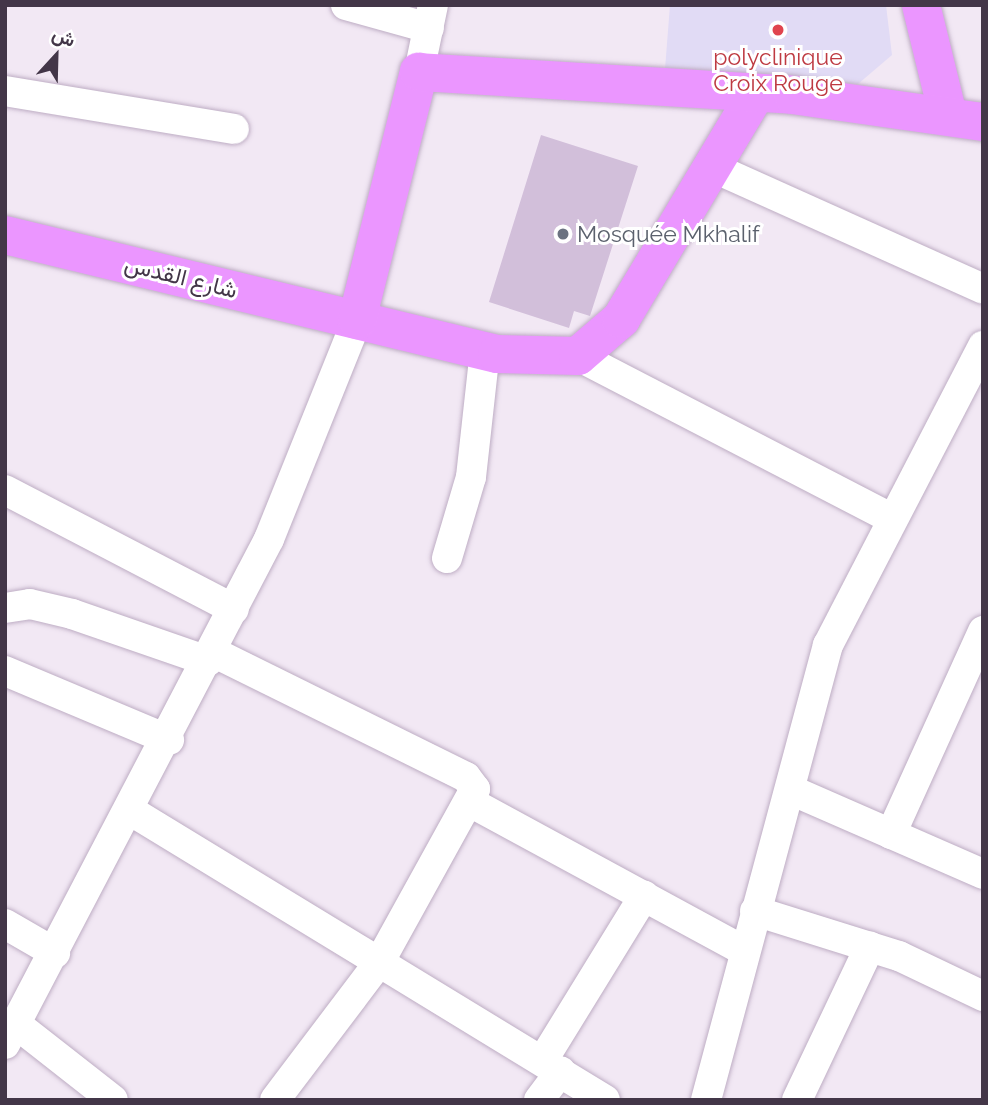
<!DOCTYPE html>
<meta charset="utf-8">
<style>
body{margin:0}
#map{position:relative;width:988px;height:1105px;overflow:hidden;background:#f2e8f4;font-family:Raleway,Vazirmatn,sans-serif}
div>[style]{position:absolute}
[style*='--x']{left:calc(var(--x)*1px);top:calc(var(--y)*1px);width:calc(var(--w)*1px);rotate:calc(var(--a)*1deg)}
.medical>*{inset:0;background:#e1dbf5}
.building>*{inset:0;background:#d2bfda}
.roads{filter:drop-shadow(0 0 2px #beadc4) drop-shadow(0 0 2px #beadc4)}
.minor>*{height:30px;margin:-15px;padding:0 15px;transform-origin:15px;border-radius:15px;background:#fff}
.major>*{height:38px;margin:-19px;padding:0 19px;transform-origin:19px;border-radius:19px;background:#eb96ff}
.dots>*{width:19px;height:19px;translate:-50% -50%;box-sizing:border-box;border:4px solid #fff;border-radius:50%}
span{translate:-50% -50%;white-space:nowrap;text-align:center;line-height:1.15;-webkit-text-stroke:6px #fff;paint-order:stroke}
.health-label{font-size:23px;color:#be3a42}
.worship-label{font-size:23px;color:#5b616d}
.left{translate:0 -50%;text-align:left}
.street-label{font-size:23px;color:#433648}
.frame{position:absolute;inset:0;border:7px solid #433648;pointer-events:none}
.north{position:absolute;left:21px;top:21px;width:70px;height:70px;-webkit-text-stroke:5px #fff;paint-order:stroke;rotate:22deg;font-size:19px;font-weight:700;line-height:28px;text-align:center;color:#433648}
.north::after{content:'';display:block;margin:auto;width:24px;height:32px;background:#433648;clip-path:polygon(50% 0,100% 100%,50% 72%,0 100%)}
</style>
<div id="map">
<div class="medical">
<i style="clip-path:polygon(670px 5px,886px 5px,892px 55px,858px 84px,665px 69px)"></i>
</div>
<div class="building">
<i style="clip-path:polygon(541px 135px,638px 166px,590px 316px,574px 311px,569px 328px,489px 302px)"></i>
</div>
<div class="roads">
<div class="minor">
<i style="--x:346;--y:5;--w:86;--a:15.5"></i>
<i style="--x:419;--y:72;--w:68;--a:-78.2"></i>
<i style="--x:5;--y:91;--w:232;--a:9.4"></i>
<i style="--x:712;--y:167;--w:297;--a:24.2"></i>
<i style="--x:578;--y:356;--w:352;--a:27.4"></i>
<i style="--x:5;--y:490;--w:258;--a:27.5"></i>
<i style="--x:447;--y:558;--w:84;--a:-73.5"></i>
<i style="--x:471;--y:477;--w:127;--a:-83.7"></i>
<i style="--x:5;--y:608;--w:25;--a:-9"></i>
<i style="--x:30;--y:604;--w:43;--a:13.4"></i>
<i style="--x:72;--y:614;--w:144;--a:19.1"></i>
<i style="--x:213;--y:652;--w:282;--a:26.3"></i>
<i style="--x:466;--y:777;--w:15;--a:53"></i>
<i style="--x:475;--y:789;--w:196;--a:118.9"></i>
<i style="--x:380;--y:961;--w:174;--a:127.1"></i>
<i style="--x:5;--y:671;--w:178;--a:22.8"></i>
<i style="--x:793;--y:791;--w:207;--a:23.6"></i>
<i style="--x:470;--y:802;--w:311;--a:28.5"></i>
<i style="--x:131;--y:811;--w:555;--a:31.37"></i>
<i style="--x:891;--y:834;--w:223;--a:-65.6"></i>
<i style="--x:755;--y:911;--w:151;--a:17.4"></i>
<i style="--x:899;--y:956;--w:93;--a:25.5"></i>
<i style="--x:5;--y:924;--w:58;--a:30.1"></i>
<i style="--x:16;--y:1024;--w:123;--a:38.1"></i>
<i style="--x:5;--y:1044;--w:570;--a:-62.4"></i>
<i style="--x:269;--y:539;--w:236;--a:-68.1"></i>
<i style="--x:543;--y:1060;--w:193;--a:-58.4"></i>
<i style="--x:539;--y:1100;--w:36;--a:-53"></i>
<i style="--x:706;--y:1100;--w:471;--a:-75"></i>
<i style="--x:828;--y:645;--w:337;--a:-62.6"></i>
<i style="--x:797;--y:1100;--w:170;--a:-64.6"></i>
</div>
<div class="major">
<i style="--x:921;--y:5;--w:113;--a:76.2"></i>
<i style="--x:5;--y:235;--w:506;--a:13.6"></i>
<i style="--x:497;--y:354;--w:81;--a:1.4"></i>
<i style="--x:578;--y:356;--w:57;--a:-40.7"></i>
<i style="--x:621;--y:319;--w:263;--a:-59.1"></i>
<i style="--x:357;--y:320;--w:256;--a:-76"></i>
<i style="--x:419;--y:72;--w:375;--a:3.5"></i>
<i style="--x:793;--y:95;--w:192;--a:8.1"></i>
</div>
</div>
<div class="dots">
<i style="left:778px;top:30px;background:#e0444e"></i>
<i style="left:563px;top:234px;background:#6b7280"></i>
</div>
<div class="health-label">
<span style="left:778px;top:70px">polyclinique<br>Croix Rouge</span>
</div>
<div class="worship-label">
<span class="left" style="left:577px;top:234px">Mosquée Mkhalif</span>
</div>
<div class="street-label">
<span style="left:181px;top:277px;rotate:14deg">شارع القدس</span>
</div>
<div class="frame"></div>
<div class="north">ش</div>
</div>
